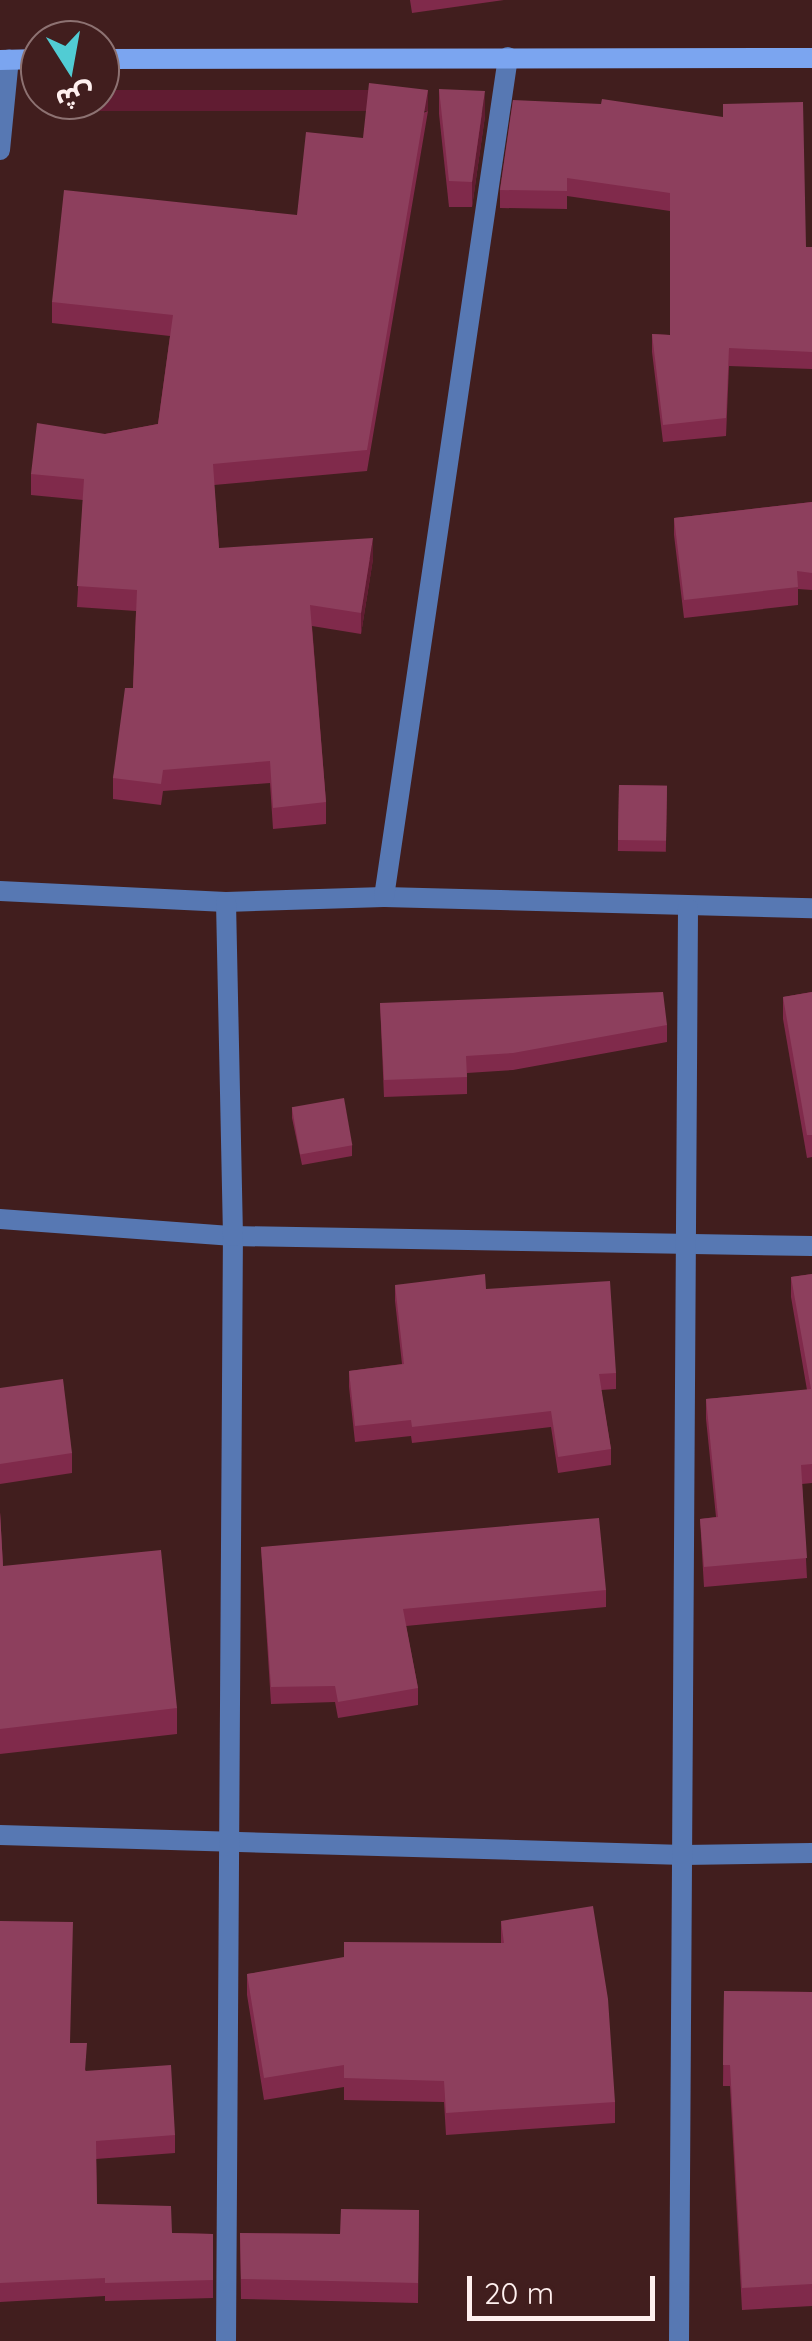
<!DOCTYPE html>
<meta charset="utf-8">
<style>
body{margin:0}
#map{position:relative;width:812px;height:2341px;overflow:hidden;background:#411e1e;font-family:Quicksand,"Noto Sans Arabic",sans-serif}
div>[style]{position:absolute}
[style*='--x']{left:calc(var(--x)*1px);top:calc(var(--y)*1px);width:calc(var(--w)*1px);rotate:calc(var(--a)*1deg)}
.street>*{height:20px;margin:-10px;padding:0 10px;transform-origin:10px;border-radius:10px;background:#5778b3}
.secondary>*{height:20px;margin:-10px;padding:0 10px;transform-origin:10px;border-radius:10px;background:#7ba5f0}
.wall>*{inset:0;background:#802a4b;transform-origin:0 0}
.shaded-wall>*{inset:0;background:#611c32;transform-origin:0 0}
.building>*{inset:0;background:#8d3f5d;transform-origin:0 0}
span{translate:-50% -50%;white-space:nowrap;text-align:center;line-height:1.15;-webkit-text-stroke:8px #411e1e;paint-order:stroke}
.north{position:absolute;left:20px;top:20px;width:100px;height:100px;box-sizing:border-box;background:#411e1e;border:2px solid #8d7272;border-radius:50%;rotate:169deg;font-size:28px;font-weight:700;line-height:40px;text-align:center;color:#fff0ef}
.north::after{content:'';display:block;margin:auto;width:35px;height:45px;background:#51ccd4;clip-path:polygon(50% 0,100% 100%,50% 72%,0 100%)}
.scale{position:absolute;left:467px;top:2276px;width:188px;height:45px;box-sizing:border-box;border:5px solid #fff0ef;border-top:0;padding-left:12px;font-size:30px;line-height:35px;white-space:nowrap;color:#fff0ef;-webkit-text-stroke:8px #411e1e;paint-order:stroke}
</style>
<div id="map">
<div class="street">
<i style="--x:0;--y:150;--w:91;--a:-84.4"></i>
<i style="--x:0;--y:891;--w:226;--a:2.8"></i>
<i style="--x:226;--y:902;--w:158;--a:-1.8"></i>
<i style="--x:384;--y:897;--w:428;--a:1.5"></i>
<i style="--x:384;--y:897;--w:849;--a:-81.6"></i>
<i style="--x:0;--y:1219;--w:234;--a:4.2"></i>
<i style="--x:233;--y:1236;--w:579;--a:0.99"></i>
<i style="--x:0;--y:1835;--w:684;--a:1.67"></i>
<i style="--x:684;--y:1855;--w:128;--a:-0.9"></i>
<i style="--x:226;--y:2341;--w:1105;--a:-89.64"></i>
<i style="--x:233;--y:1236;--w:334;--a:-91.2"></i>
<i style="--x:679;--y:2341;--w:1433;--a:-89.64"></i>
</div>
<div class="secondary">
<i style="--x:100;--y:59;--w:712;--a:-0.08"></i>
<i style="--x:0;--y:60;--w:40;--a:-1.4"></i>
</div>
<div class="wall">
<i style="clip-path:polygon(410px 0,504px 0,412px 13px)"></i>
<i style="clip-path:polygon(439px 89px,485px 116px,472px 207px,449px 207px,439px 114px)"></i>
<i style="clip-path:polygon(513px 100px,806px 247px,812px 247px,812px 369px,729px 366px,726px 436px,663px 442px,652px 352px,652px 334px,670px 335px,670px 211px,567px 196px,567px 209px,500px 208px,500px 190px)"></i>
<i style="clip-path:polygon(428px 111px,367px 471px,214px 485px,219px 548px,373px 559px,361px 634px,312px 626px,326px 802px,326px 824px,273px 829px,270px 783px,163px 791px,161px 805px,113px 799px,113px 778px,133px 688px,136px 611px,77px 607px,83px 500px,31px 495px,31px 474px,105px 434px,158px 424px,170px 336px,52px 323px,52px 302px,297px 215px,363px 138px)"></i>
<i style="clip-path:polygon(812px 502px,812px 590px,798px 589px,798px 605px,684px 618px,674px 535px,674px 518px)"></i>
<i style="left:619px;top:785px;width:48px;height:66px;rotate:1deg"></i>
<i style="clip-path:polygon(812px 992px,812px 1157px,807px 1158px,783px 1019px,783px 997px)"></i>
<i style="clip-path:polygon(380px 1003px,667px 1025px,667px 1042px,513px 1070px,467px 1073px,467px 1094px,384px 1097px)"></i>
<i style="clip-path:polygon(292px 1107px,352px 1145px,352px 1156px,302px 1165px,292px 1118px)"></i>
<i style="clip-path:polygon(812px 1274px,812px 1483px,802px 1484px,807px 1578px,704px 1587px,700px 1519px,716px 1517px,706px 1419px,706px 1399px,807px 1390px,791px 1297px,791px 1277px)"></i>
<i style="clip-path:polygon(395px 1285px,486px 1289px,616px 1373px,616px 1389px,601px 1390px,611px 1449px,611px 1465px,558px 1473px,551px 1427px,412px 1443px,411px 1436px,355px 1442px,349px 1387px,349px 1371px,402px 1364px,395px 1301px)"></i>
<i style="clip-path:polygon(0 1388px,72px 1453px,72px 1473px,0 1484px)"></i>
<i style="clip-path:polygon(0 1512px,3px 1566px,177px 1708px,177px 1734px,0 1754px)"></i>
<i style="clip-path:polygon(261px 1547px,606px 1590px,606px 1607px,406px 1626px,418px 1688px,418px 1705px,338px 1718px,335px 1702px,271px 1704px)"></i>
<i style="clip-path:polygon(0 1921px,86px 2071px,175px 2135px,175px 2153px,96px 2159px,97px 2204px,172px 2233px,213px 2234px,213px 2298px,105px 2301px,105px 2296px,0 2302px)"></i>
<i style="clip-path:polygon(501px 1921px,615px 2102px,615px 2123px,446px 2135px,444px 2102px,344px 2100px,344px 2087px,264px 2100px,247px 1995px,247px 1974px,501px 1943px)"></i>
<i style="clip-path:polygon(724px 1991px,812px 1992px,812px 2306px,742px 2310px,730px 2086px,723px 2086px)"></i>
<i style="clip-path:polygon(419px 2210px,418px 2303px,241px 2299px,240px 2233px,340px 2234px)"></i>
</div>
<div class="shaded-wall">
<i style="left:428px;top:90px;width:21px;height:365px;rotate:90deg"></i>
<i style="clip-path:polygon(485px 91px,485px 116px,472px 207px,472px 182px)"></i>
<i style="clip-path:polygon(373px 538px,373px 559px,361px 634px,361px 613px)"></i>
</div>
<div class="building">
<i style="clip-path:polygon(369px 83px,428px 90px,367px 450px,213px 464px,219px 548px,373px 538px,361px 613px,310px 605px,326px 802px,273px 808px,270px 761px,163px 770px,161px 784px,113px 778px,125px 688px,133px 688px,137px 590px,77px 586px,84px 479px,31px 474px,37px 423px,105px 434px,158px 424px,173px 315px,52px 302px,64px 190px,297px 215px,306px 132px,363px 138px)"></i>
<i style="clip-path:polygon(439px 89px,485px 91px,472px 182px,449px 181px)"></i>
<i style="clip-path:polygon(602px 99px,723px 117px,723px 104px,803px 102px,806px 247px,812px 247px,812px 352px,729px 348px,726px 418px,663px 425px,652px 334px,670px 335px,670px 193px,567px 178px,567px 191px,500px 190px,513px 100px,601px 104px)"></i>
<i style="clip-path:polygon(812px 502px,812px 573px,797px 571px,798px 587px,684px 600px,674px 518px)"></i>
<i style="left:619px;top:785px;width:48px;height:55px;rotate:1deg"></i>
<i style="clip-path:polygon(663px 992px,667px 1025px,513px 1053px,466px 1056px,467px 1077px,384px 1080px,380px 1003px)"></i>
<i style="clip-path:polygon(812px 992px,812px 1135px,807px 1135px,783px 997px)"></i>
<i style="left:344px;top:1098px;width:48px;height:53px;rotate:80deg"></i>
<i style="clip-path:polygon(485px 1274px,486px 1289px,610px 1281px,616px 1373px,599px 1374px,611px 1449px,558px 1457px,551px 1411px,412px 1427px,411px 1420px,355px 1426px,349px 1371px,404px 1364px,395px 1285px)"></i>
<i style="clip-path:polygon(812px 1274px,812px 1464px,801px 1465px,807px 1558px,704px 1567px,700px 1519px,718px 1517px,706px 1399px,811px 1389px,791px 1277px)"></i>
<i style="clip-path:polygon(63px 1379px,72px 1453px,0 1464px,0 1388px)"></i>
<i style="clip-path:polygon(0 1512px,3px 1566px,161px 1550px,177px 1708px,0 1729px)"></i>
<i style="clip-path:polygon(599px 1518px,606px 1590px,403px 1609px,418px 1688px,338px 1702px,335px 1686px,271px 1687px,261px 1547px)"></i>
<i style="clip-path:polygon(593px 1906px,608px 1999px,615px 2102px,446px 2113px,444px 2081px,344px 2078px,344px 2065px,264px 2078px,247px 1974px,344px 1957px,344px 1942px,504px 1943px,501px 1921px)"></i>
<i style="clip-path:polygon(0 1921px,73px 1922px,70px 2043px,87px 2043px,85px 2071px,171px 2065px,175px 2135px,96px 2141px,97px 2204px,171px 2206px,172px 2233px,213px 2234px,213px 2280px,105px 2283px,105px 2278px,0 2283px)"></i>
<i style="clip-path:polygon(724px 1991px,812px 1992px,812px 2284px,742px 2288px,730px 2065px,723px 2065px)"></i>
<i style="clip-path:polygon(341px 2209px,419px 2210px,418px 2283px,241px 2279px,240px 2233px,340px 2234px)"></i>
</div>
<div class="north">ش</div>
<div class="scale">20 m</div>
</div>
